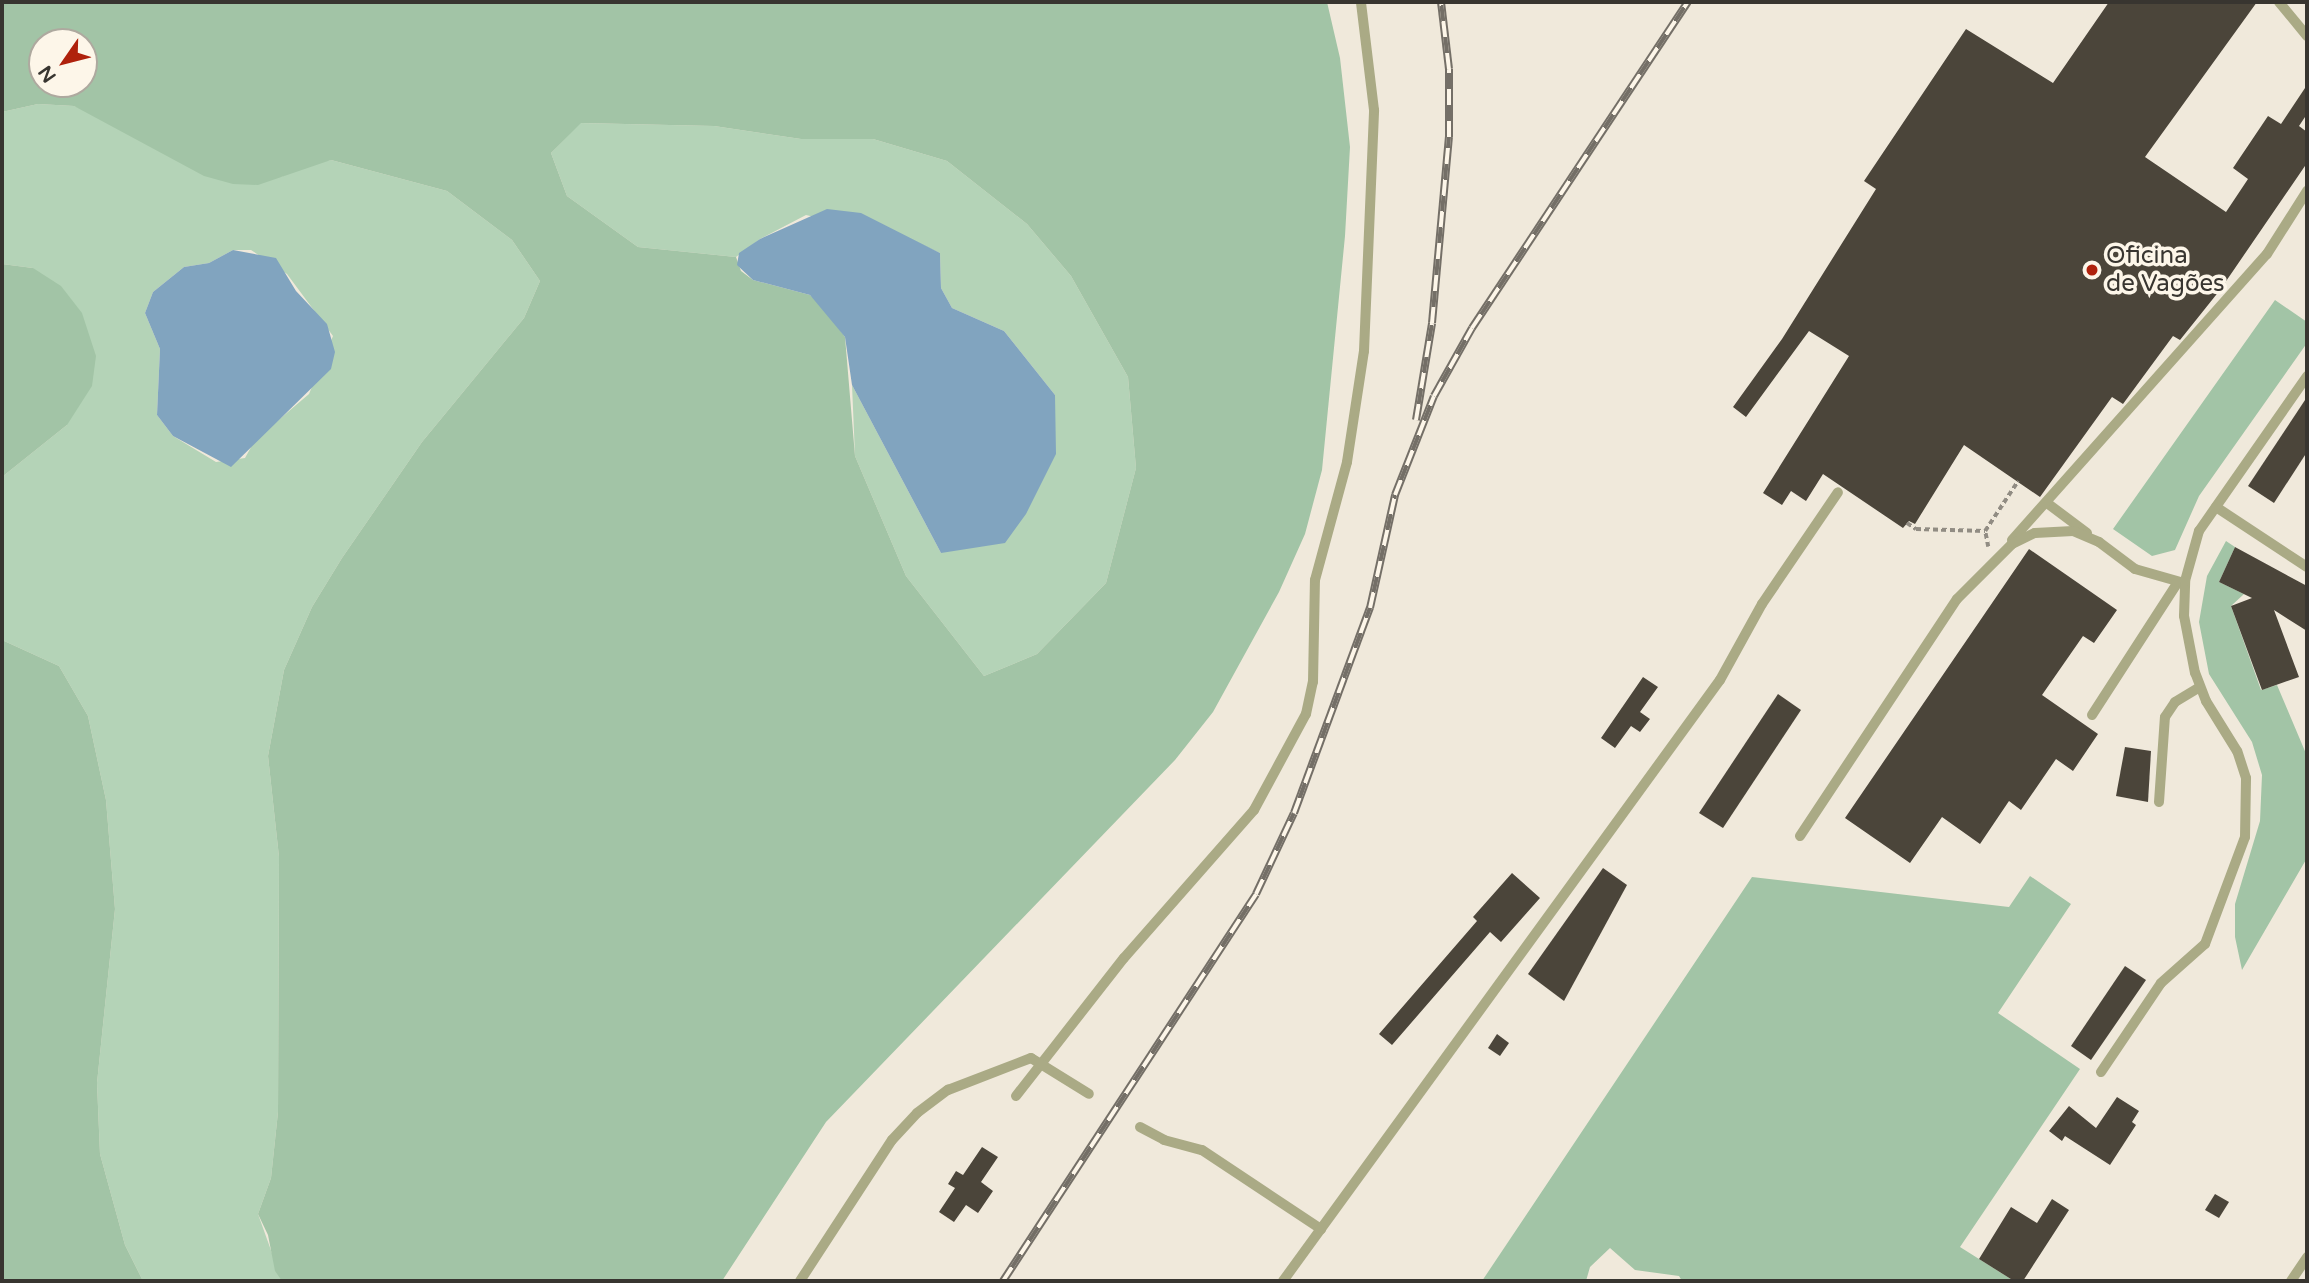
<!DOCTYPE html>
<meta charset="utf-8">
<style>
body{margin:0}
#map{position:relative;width:2309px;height:1283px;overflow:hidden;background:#f0e9db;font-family:"Varela Round",sans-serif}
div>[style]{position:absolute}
.green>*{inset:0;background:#b4d3b7}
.forest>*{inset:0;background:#a2c4a6}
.water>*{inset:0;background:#81a4bf}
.building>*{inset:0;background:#4b453a}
.path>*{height:3.5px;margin-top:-1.75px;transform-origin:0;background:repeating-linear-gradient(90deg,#918c83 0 5px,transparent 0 8.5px)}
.lane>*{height:10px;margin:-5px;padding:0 5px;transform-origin:5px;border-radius:5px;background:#aaaa85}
.rail>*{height:8px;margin-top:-4px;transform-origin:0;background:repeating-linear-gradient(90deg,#fdf6e9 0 16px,#746f67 0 32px);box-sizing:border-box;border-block:2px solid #746f67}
.dots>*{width:19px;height:19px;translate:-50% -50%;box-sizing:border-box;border:4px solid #fdf6e9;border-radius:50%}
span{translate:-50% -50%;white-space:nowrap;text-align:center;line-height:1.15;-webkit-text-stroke:7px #fdf6e9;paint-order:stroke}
.poi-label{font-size:24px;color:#383530}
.left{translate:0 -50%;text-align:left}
.frame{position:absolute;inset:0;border:4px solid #383530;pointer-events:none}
.north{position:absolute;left:28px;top:28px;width:70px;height:70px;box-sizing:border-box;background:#fdf6e9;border:2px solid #aea99f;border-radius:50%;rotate:235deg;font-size:19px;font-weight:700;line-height:28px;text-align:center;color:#383530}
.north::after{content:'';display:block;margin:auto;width:24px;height:32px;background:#af210c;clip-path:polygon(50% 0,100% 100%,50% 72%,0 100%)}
</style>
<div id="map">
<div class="green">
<i style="clip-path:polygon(evenodd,38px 104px,74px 106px,281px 177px,304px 165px,331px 160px,447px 191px,512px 240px,540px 281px,524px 318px,422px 442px,342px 558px,312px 607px,284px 670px,268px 756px,279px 857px,278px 1112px,271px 1178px,258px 1214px,282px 1281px,143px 1281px,125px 1245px,100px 1154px,97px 1083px,115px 909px,106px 800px,88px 716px,59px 666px,2px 640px,2px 477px,67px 425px,33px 268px,2px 264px,2px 112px,38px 104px,233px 250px,251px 250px,287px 274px,333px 336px,309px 394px,255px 440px,245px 458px,216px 462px,173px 436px,157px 415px,160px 349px,145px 313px,153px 292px,184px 267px,209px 263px,233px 250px)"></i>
<i style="clip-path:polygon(580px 123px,714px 126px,801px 139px,873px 139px,947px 161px,1027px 224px,1071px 276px,1128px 377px,1136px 468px,1106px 583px,1037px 654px,984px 676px,906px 576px,855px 456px,852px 385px,941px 553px,1055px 413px,1055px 395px,1004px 331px,952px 308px,941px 288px,940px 253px,912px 240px,806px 215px,760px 239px,736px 257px,638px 247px,567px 196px,551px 153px)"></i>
</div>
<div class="forest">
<i style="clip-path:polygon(evenodd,2px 2px,1327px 2px,1340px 58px,1350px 147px,1345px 236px,1322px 470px,1305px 534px,1279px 592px,1213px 712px,1175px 760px,826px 1122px,722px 1281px,282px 1281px,275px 1271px,268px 1235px,258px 1214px,271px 1178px,278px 1112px,279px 857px,268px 756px,284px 670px,312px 607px,342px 558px,422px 442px,524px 318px,540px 281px,512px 240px,447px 191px,331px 160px,258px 185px,233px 184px,204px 176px,74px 106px,38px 104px,2px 112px,2px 2px,42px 42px,84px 42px,84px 84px,42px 84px,42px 42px,2px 2px,581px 123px,714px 126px,801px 139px,873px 139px,947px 161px,1027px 224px,1071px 276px,1128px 377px,1136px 468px,1106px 583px,1037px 654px,984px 676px,906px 576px,855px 456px,845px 337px,822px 305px,810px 295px,753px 280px,741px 271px,736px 257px,638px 247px,567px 196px,551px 153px,581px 123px)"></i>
<i style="clip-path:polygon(2px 264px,33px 268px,61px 286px,82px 313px,96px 356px,92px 386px,67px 425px,2px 477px)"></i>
<i style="clip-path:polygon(2275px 300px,2307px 322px,2307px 343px,2199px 496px,2175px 550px,2152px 556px,2113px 529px)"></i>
<i style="clip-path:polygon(2226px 541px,2235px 547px,2219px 582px,2244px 594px,2231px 606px,2261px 690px,2277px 685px,2307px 756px,2307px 858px,2242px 970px,2235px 937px,2235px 904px,2260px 821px,2262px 775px,2252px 742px,2209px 674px,2199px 622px,2207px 576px)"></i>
<i style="clip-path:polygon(2px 640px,59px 666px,88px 716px,106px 800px,115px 909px,97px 1083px,100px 1154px,125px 1245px,143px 1281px,2px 1281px)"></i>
<i style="clip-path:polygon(2030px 876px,2071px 904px,1998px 1013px,2080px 1069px,1960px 1247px,2014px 1281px,1682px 1281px,1679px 1276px,1635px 1270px,1610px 1248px,1590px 1267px,1586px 1281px,1482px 1281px,1752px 877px,2009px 907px)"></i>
</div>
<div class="water">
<i style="clip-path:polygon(827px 209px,861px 213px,940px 253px,941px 288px,952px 308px,1004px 331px,1055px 395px,1056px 454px,1026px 514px,1005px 543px,941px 553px,852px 385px,845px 337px,810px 295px,753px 280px,737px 265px,739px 253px,760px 239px)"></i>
<i style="clip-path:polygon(233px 250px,276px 258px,296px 291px,327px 324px,335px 352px,331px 369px,231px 467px,173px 436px,157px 415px,160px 349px,145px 313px,153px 292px,184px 267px,209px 263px)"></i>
</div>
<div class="building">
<i style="clip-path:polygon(2109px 2px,2257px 2px,2145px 157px,2226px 212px,2248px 179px,2233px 168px,2268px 116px,2281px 124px,2307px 85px,2307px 114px,2299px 126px,2307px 132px,2307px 163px,2220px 290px,2180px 340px,2173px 336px,2123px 404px,2112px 397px,2040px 497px,1964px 445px,1915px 524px,1909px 521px,1903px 528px,1823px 474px,1806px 501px,1791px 491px,1782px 505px,1763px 493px,1849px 356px,1809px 331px,1746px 417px,1733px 407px,1782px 339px,1876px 189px,1864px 181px,1966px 29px,2053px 83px)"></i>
<i style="clip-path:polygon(2307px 397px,2307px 452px,2274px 503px,2248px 486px)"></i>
<i style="clip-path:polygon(2235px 547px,2307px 586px,2307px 631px,2274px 610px,2299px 677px,2262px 690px,2231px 606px,2252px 598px,2219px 582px)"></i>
<i style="clip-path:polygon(2029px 549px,2117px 610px,2094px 643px,2083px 636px,2042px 695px,2098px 734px,2073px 771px,2056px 759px,2021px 810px,2009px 801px,1980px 844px,1942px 817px,1910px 863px,1845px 818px)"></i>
<i style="clip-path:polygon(1643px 677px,1658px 687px,1640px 712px,1650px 719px,1640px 732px,1631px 726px,1615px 748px,1601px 738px)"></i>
<i style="clip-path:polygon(1778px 694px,1801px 710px,1723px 828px,1699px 813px)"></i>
<i style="clip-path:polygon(2125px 747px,2151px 751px,2148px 802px,2116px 796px)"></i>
<i style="clip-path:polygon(1603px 868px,1627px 885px,1564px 1001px,1528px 974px)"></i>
<i style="clip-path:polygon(1512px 873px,1540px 898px,1501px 942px,1490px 932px,1392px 1045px,1379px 1034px,1477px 921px,1473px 917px)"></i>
<i style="clip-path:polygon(2125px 966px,2146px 980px,2091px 1060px,2071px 1046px)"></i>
<i style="clip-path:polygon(1497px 1034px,1509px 1043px,1500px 1056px,1488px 1048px)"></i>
<i style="clip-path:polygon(2117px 1097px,2139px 1111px,2132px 1122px,2136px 1125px,2110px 1165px,2065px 1136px,2062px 1141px,2049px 1131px,2069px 1106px,2096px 1128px)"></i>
<i style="clip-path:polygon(982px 1147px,998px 1157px,981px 1182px,993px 1191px,978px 1213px,966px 1205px,954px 1222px,939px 1212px,955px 1188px,948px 1184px,956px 1171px,963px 1175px)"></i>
<i style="clip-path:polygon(2215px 1194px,2229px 1202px,2219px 1218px,2205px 1210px)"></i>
<i style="clip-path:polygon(2052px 1199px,2069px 1210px,2023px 1281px,2014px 1281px,1979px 1259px,2011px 1207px,2037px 1223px)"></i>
</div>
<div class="path">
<i style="left:1907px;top:523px;width:11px;rotate:34deg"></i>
<i style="left:1916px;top:529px;width:69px;rotate:1.7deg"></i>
<i style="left:1988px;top:547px;width:16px;rotate:-101deg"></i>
<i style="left:1985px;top:531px;width:60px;rotate:-56.6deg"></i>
</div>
<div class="lane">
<i style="left:2279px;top:2px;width:44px;rotate:50.5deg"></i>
<i style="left:2047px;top:503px;width:50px;rotate:36.9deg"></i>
<i style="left:2216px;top:507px;width:109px;rotate:33.4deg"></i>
<i style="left:2012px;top:540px;width:383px;rotate:-48.3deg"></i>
<i style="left:2267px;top:254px;width:75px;rotate:-57.6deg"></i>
<i style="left:2092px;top:715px;width:158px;rotate:-57.1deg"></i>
<i style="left:2159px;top:802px;width:85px;rotate:-86deg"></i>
<i style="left:2165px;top:717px;width:18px;rotate:-56deg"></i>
<i style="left:2175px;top:702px;width:29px;rotate:-31deg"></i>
<i style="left:1800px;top:836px;width:284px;rotate:-56.5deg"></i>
<i style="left:1957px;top:599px;width:78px;rotate:-45deg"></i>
<i style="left:2012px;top:544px;width:25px;rotate:-26deg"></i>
<i style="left:2035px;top:533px;width:38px;rotate:-3deg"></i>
<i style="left:2073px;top:531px;width:28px;rotate:23deg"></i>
<i style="left:2099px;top:542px;width:45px;rotate:36.9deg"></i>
<i style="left:2135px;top:569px;width:51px;rotate:15.9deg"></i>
<i style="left:2101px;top:1072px;width:107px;rotate:-56deg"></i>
<i style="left:2161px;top:983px;width:59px;rotate:-41.6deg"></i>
<i style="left:2205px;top:944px;width:114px;rotate:-69.5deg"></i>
<i style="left:2245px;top:837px;width:59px;rotate:-89deg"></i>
<i style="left:2246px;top:778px;width:28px;rotate:-108deg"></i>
<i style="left:2237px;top:751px;width:59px;rotate:-121.8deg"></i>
<i style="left:2206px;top:701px;width:30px;rotate:-111deg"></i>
<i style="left:2195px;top:673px;width:58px;rotate:-100.9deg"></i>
<i style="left:2184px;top:616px;width:35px;rotate:-88deg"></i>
<i style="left:2185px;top:581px;width:52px;rotate:-74.4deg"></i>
<i style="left:2199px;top:531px;width:189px;rotate:-55.1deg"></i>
<i style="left:1016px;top:1096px;width:175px;rotate:-52deg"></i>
<i style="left:1124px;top:958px;width:197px;rotate:-48.7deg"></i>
<i style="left:1254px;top:810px;width:109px;rotate:-61.6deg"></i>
<i style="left:1306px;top:714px;width:33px;rotate:-78deg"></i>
<i style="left:1313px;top:682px;width:102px;rotate:-88.9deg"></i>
<i style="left:1315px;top:580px;width:122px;rotate:-74.8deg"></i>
<i style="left:1347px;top:462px;width:112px;rotate:-81.3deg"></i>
<i style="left:1364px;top:351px;width:241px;rotate:-87.6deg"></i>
<i style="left:1374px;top:110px;width:109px;rotate:-96.9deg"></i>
<i style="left:1140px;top:1127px;width:27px;rotate:28deg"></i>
<i style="left:1164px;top:1140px;width:39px;rotate:15deg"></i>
<i style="left:1202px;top:1150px;width:143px;rotate:33.6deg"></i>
<i style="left:800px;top:1281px;width:168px;rotate:-56.9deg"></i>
<i style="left:892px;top:1140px;width:37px;rotate:-47deg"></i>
<i style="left:917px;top:1113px;width:39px;rotate:-37deg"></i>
<i style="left:948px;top:1090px;width:89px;rotate:-21.1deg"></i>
<i style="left:1031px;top:1058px;width:68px;rotate:31.8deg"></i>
<i style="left:1283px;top:1281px;width:743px;rotate:-53.98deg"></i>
<i style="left:1720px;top:680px;width:87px;rotate:-61.1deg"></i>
<i style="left:1762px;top:604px;width:135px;rotate:-55.8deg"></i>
<i style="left:2291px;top:1281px;width:29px;rotate:-56deg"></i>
</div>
<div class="rail">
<i style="left:1416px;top:420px;width:98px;rotate:-80.6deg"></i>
<i style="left:1432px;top:323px;width:187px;rotate:-84.8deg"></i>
<i style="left:1449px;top:137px;width:68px;rotate:-90deg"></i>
<i style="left:1449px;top:69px;width:67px;rotate:-96.8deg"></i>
<i style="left:1003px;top:1281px;width:462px;rotate:-56.8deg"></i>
<i style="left:1256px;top:894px;width:89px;rotate:-64.9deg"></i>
<i style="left:1294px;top:813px;width:219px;rotate:-69.7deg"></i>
<i style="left:1370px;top:608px;width:116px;rotate:-77.5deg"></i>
<i style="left:1395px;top:495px;width:106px;rotate:-68.5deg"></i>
<i style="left:1434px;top:396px;width:78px;rotate:-60.8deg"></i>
<i style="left:1472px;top:328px;width:391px;rotate:-56.5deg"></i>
</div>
<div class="dots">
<i style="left:2092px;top:270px;background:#af210c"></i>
</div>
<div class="poi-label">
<span class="left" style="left:2106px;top:270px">Oficina<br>de Vagões</span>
</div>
<div class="frame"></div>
<div class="north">N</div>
</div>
